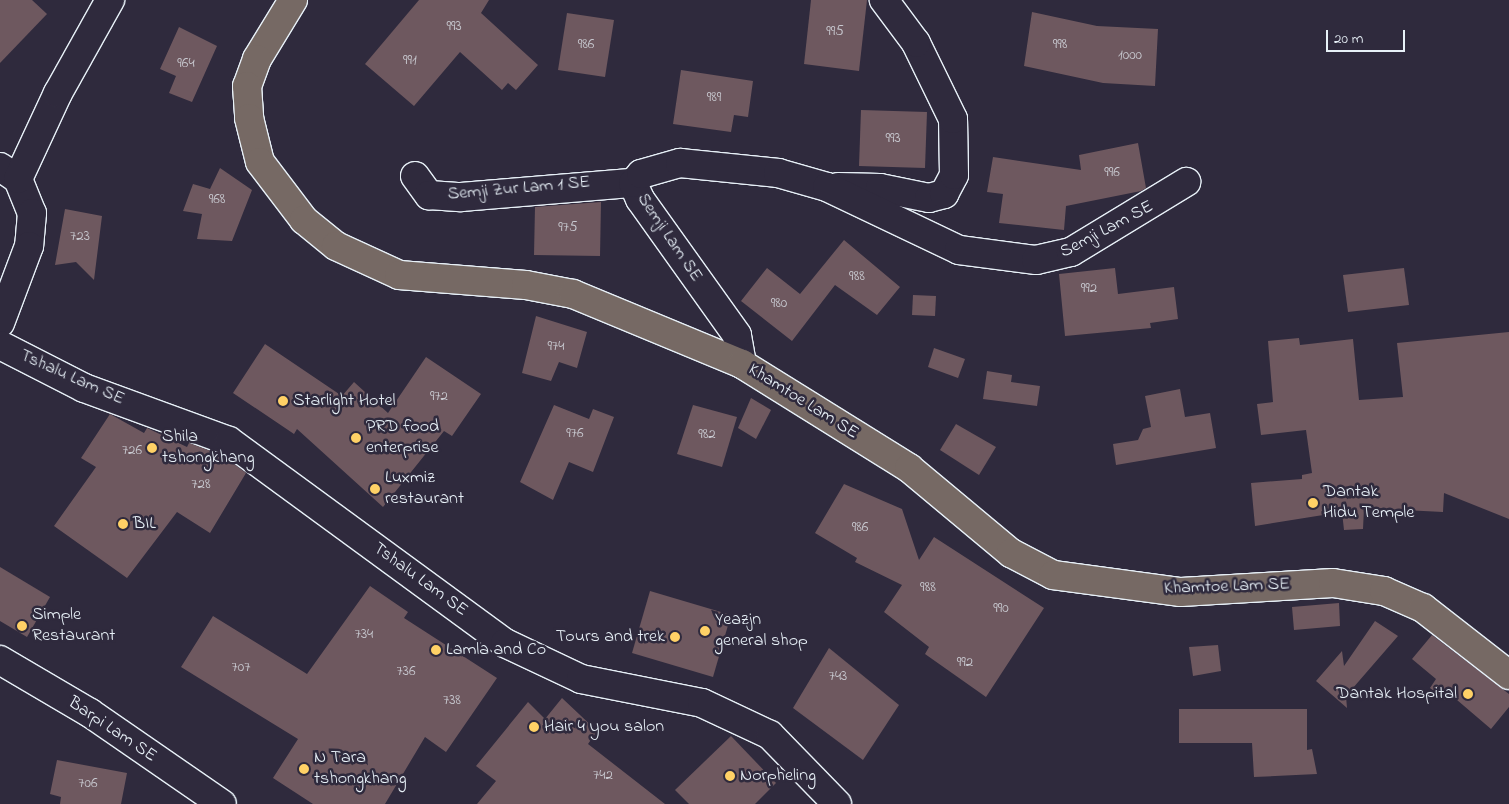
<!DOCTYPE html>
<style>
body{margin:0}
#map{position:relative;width:1509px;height:804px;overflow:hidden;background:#2f2a3d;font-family:"Indie Flower",sans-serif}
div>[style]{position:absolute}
.building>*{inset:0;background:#6e585f}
.roads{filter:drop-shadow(1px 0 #e8f1f8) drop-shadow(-1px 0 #e8f1f8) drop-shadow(0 1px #e8f1f8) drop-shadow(0 -1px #e8f1f8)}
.minor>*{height:28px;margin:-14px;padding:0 14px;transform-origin:14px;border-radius:14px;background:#2f2a3d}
.major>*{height:28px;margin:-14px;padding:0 14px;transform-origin:14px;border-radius:14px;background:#766964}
.dots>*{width:14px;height:14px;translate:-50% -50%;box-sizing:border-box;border:2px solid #2f2a3d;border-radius:50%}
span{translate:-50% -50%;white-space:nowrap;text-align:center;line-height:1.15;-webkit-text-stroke:5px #2f2a3d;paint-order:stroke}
.number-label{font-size:15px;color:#cacbd2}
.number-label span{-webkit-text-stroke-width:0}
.street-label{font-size:18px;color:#e8f1f8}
.poi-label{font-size:18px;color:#e8f1f8}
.left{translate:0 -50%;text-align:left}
.right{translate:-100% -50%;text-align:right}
.scale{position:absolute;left:1326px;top:30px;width:79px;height:22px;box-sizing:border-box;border:2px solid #e8f1f8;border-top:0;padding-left:6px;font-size:15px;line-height:18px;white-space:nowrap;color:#e8f1f8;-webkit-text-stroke:4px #2f2a3d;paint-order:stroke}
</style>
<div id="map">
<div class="building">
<i style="clip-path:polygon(0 0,32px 0,47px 14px,0 63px)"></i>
<i style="clip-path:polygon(419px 0,489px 0,481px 13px,538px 65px,516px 90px,508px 83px,502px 90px,460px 52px,414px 106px,365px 64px)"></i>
<i style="clip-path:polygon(811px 0,867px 0,859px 71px,804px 64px)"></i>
<i style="clip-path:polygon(1032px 12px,1097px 26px,1158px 29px,1155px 86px,1103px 83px,1024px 66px)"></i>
<i style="clip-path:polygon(567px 13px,614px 20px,605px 77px,558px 70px)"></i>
<i style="clip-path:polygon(179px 27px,217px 46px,192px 102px,169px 93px,176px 76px,160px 69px)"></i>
<i style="clip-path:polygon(681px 70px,753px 81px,748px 117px,734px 115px,731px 132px,673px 124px)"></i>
<i style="clip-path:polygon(861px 110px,927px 112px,925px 168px,859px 166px)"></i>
<i style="clip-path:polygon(1138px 143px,1146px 188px,1141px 191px,1066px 206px,1064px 230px,999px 223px,1003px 194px,987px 192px,993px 157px,1081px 170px,1079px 155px)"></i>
<i style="clip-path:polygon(220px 168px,252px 190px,232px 241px,197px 239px,202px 214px,183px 211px,193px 184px,210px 189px)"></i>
<i style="clip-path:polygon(601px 202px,600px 256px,534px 255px,535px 207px)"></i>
<i style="clip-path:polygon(65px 209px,102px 216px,94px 280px,76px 262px,55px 265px)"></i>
<i style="clip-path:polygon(844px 240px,900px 287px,877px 315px,835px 285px,792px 341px,741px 301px,767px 268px,800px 294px)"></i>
<i style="clip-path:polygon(1115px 268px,1118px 294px,1174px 287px,1178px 319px,1150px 323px,1151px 328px,1065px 336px,1059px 274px)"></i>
<i style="clip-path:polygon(1404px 268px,1409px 305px,1348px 312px,1343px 275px)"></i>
<i style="clip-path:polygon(913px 295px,936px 296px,935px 316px,912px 315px)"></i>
<i style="clip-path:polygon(536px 316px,587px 332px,577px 368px,559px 362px,551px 381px,522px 373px)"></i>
<i style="clip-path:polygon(1509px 332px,1509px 519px,1444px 493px,1443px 512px,1364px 508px,1363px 529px,1344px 530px,1342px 512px,1255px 526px,1251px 483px,1302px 479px,1302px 475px,1312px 473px,1306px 430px,1261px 435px,1257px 404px,1273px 402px,1268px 341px,1299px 338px,1300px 345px,1353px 339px,1359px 400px,1403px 397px,1397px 343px)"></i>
<i style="clip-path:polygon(265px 344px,342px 396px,354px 382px,388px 413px,426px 357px,481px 394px,452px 436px,444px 431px,383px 507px,297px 429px,294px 434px,233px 393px)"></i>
<i style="clip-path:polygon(934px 348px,965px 359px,958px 378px,928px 367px)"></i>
<i style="clip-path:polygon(987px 371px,1012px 375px,1011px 382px,1040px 386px,1037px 406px,983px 399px)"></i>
<i style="clip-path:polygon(1180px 389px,1185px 417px,1210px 413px,1216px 448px,1116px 465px,1113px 444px,1138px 440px,1143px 429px,1151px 427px,1145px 396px)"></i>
<i style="clip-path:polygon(751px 398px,771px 410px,756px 439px,738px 428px)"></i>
<i style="clip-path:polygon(554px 405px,589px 419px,593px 409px,614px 417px,593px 472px,569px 462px,553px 500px,520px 482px)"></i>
<i style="clip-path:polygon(693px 405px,737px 417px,722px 467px,677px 454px)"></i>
<i style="clip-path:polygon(110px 414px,144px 433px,147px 428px,187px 447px,189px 443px,222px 455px,246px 473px,210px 533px,177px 512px,127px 578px,54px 526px,96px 467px,81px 458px)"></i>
<i style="clip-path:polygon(956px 424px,996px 447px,979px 475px,940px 450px)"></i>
<i style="clip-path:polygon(844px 484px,902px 509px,919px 560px,934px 537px,1044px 608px,986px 697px,925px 654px,929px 647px,884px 612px,902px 585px,855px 562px,857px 558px,815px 533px)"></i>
<i style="clip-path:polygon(0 567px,50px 597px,27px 637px,0 621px)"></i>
<i style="clip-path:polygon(370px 586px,408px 612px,404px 618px,497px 678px,446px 752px,425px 737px,385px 804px,313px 804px,273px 778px,298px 739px,181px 667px,213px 616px,307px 674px)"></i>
<i style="clip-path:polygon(650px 591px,731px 615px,713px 677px,632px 653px)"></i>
<i style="clip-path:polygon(1339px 603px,1340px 626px,1294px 630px,1292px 607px)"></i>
<i style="clip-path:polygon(1375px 621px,1398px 636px,1346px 696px,1347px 708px,1316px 681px,1342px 651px,1344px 666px)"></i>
<i style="clip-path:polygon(1432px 635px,1509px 694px,1509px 707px,1491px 729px,1450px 694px,1445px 700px,1430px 688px,1436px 679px,1412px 659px)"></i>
<i style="clip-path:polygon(1218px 645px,1221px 671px,1193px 676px,1189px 647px)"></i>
<i style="clip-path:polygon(829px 648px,899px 705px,863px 760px,793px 708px)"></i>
<i style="clip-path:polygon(562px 698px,597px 731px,588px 744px,665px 804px,477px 804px,496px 781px,476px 766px,528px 702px,545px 719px)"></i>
<i style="clip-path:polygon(1179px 709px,1307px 709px,1307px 750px,1312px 749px,1317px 774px,1254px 777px,1252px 743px,1179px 743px)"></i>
<i style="clip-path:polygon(731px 736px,776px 783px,755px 804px,689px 804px,675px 790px)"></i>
<i style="clip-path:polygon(57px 760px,127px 773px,121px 804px,60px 804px,61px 797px,50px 794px)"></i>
</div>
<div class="roads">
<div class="minor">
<i style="left:0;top:167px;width:22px;rotate:34deg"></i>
<i style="left:18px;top:179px;width:37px;rotate:68deg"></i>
<i style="left:32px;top:213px;width:33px;rotate:95deg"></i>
<i style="left:29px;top:246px;width:82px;rotate:110.6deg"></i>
<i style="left:415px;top:176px;width:24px;rotate:54deg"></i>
<i style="left:429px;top:195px;width:32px;rotate:4deg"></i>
<i style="left:461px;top:197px;width:173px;rotate:-4.7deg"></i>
<i style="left:18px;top:179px;width:95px;rotate:-65.1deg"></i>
<i style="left:58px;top:93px;width:107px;rotate:-60.8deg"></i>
<i style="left:838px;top:187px;width:42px;rotate:1.4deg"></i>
<i style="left:880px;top:188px;width:50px;rotate:11.5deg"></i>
<i style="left:929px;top:198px;width:16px;rotate:-15deg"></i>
<i style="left:944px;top:194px;width:21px;rotate:-62deg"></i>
<i style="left:954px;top:175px;width:56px;rotate:-91deg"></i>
<i style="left:953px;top:119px;width:85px;rotate:-116deg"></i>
<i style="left:916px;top:43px;width:54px;rotate:-126.7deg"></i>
<i style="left:0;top:345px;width:94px;rotate:27.1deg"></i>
<i style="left:84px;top:388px;width:154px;rotate:20.1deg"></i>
<i style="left:229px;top:441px;width:342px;rotate:36.2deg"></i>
<i style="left:505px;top:643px;width:84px;rotate:25.3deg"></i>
<i style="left:581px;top:679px;width:123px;rotate:11.2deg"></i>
<i style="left:702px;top:703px;width:75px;rotate:25.2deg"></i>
<i style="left:770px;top:735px;width:96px;rotate:45.8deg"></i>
<i style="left:742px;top:364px;width:29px;rotate:-100deg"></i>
<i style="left:737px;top:335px;width:167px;rotate:-125.5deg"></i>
<i style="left:640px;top:199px;width:17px;rotate:-114deg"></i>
<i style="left:633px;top:183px;width:12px;rotate:-48deg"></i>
<i style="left:641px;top:174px;width:41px;rotate:-15.8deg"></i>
<i style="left:680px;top:163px;width:99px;rotate:5.8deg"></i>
<i style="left:778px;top:173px;width:51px;rotate:15.9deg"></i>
<i style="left:827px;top:187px;width:146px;rotate:25.5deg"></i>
<i style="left:959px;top:250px;width:78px;rotate:7.4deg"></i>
<i style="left:1036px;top:260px;width:36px;rotate:-13deg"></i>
<i style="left:1071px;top:252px;width:135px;rotate:-31.3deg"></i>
<i style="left:0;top:660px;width:104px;rotate:30.5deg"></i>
<i style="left:90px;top:713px;width:160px;rotate:34.6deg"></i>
</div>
<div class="major">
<i style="left:293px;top:0;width:69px;rotate:121.4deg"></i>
<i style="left:257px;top:59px;width:29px;rotate:110deg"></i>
<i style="left:247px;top:86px;width:32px;rotate:86deg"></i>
<i style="left:249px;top:118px;width:45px;rotate:76deg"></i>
<i style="left:260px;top:162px;width:73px;rotate:52.8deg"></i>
<i style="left:304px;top:220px;width:41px;rotate:39.1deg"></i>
<i style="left:336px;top:246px;width:69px;rotate:24.7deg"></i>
<i style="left:399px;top:275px;width:127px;rotate:4.5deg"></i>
<i style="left:526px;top:285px;width:48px;rotate:10.8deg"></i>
<i style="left:573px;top:294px;width:183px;rotate:22.5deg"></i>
<i style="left:742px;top:364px;width:197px;rotate:31.9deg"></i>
<i style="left:909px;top:468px;width:133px;rotate:39.8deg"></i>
<i style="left:1011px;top:553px;width:47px;rotate:27.6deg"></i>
<i style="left:1053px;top:575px;width:129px;rotate:7.6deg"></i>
<i style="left:1181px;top:592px;width:152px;rotate:-3.4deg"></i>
<i style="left:1333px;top:583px;width:52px;rotate:8.9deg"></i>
<i style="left:1384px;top:591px;width:43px;rotate:23.6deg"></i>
<i style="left:1423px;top:608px;width:109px;rotate:37.9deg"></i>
</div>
</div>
<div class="dots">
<i style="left:283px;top:401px;background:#ffd166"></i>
<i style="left:356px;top:438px;background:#ffd166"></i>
<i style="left:152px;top:448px;background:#ffd166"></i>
<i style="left:375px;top:489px;background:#ffd166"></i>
<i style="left:1313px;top:503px;background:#ffd166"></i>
<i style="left:123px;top:524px;background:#ffd166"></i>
<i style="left:22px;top:626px;background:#ffd166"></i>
<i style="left:705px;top:631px;background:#ffd166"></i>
<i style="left:675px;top:637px;background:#ffd166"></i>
<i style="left:436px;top:650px;background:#ffd166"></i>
<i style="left:1468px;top:694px;background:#ffd166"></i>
<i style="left:534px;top:727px;background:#ffd166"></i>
<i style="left:304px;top:769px;background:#ffd166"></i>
<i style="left:730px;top:776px;background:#ffd166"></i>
</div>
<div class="number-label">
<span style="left:454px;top:27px">993</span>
<span style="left:835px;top:32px">995</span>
<span style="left:586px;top:45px">986</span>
<span style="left:1060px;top:45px">998</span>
<span style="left:1130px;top:56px">1000</span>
<span style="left:410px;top:61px">991</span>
<span style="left:186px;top:64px">964</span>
<span style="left:714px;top:98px">989</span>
<span style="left:893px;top:139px">993</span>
<span style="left:1112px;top:173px">996</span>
<span style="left:217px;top:200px">968</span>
<span style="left:568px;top:228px">975</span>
<span style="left:80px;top:237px">723</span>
<span style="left:857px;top:277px">988</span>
<span style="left:1089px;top:289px">992</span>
<span style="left:779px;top:304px">980</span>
<span style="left:556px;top:347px">974</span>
<span style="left:439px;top:397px">972</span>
<span style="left:575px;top:434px">976</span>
<span style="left:707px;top:435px">982</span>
<span style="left:132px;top:451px">726</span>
<span style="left:201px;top:485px">728</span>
<span style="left:860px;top:528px">986</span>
<span style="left:928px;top:588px">988</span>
<span style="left:1001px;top:609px">990</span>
<span style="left:364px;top:635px">734</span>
<span style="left:965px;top:663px">992</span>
<span style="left:241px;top:668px">707</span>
<span style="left:406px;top:672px">736</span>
<span style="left:838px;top:677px">743</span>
<span style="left:452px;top:701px">738</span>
<span style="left:603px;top:776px">742</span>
<span style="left:88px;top:784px">706</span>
</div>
<div class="street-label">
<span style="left:519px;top:189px;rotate:-5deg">Semji Zur Lam 1 SE</span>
<span style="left:1107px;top:230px;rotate:-28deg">Semji Lam SE</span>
<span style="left:669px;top:238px;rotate:56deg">Semji Lam SE</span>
<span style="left:72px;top:378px;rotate:24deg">Tshalu Lam SE</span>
<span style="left:803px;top:402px;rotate:32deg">Khamtoe Lam SE</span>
<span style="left:420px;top:580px;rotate:36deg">Tshalu Lam SE</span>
<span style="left:1227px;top:587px;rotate:-2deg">Khamtoe Lam SE</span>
<span style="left:112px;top:730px;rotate:34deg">Barpi Lam SE</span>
</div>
<div class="poi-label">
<span class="left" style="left:293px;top:401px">Starlight Hotel</span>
<span class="left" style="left:366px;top:438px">PRD food<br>enterprise</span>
<span class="left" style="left:162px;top:448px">Shila<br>tshongkhang</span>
<span class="left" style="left:385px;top:489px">Luxmiz<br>restaurant</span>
<span class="left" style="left:1323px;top:503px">Dantak<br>Hidu Temple</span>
<span class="left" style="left:133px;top:524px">BIL</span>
<span class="left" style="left:32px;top:626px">Simple<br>Restaurant</span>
<span class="left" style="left:715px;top:631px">Yeazjn<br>general shop</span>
<span class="right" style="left:665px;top:637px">Tours and trek</span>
<span class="left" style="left:446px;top:650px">Lamla and Co</span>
<span class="right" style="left:1457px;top:694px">Dantak Hospital</span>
<span class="left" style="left:544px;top:727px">Hair 4 you salon</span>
<span class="left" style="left:314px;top:769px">N Tara<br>tshongkhang</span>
<span class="left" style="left:740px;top:776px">Norpheling</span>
</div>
<div class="scale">20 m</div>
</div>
